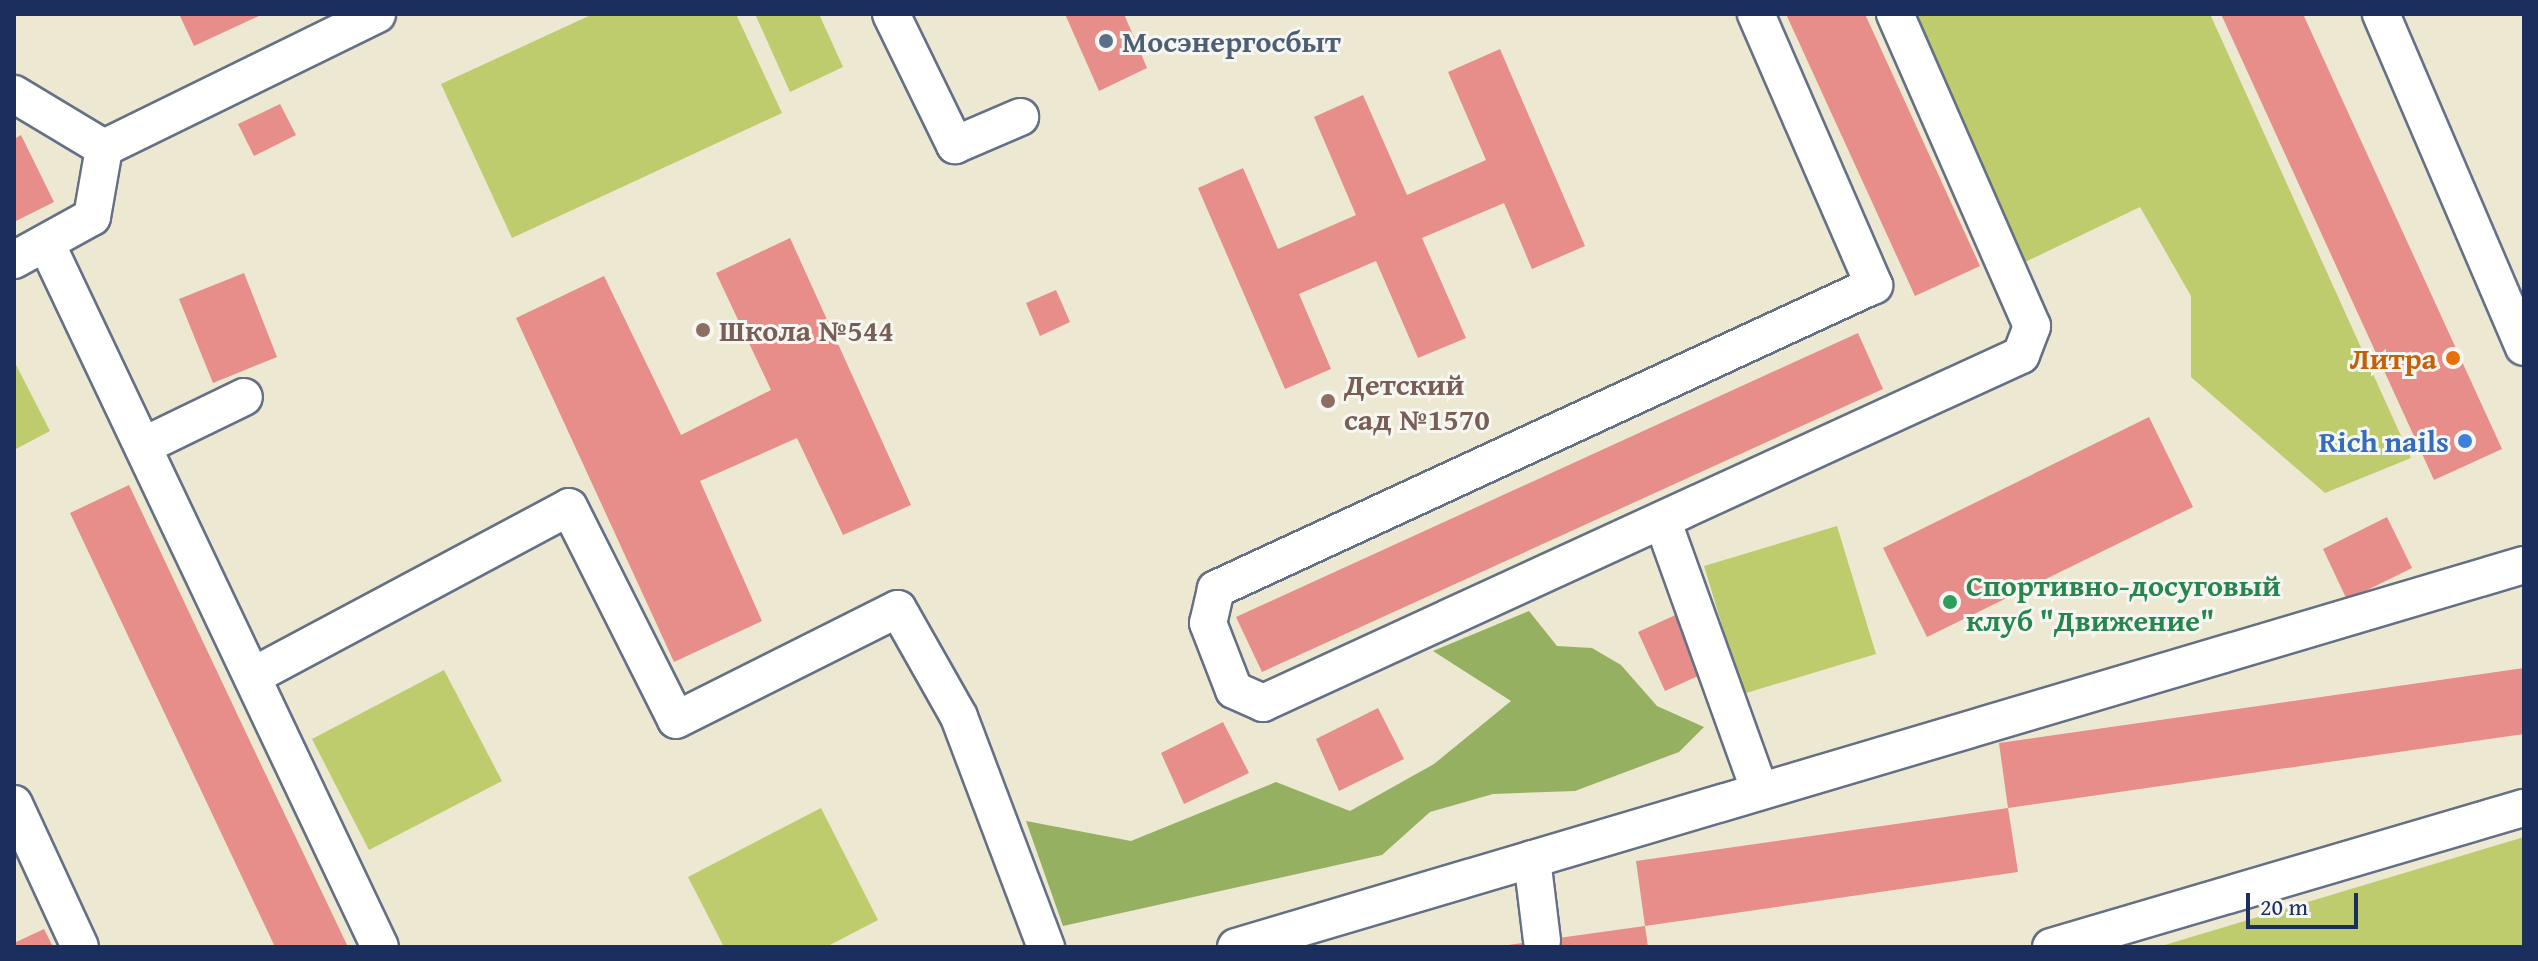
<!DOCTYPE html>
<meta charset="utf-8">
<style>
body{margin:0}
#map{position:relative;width:2538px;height:961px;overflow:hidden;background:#ede8d1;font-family:"Gentium Book Plus",serif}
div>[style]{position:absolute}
.green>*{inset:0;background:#becc6e}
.forest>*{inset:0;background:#96b061}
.building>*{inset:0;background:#e78e8a}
.roads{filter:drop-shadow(2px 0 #647086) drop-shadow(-2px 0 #647086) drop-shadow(0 2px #647086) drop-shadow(0 -2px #647086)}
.minor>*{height:36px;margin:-18px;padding:0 18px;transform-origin:18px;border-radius:18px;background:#fff}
.dots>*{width:22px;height:22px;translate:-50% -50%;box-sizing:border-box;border:4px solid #f6f6f2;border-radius:50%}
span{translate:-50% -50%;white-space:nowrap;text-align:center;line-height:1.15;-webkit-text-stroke:6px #f6f6f2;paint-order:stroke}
.service-label{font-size:30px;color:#4e5e75;font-weight:700}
.left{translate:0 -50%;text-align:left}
.education-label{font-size:30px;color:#785e54;font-weight:700}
.food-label{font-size:30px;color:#c56008;font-weight:700}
.right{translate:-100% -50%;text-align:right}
.shop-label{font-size:30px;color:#366cbe;font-weight:700}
.leisure-label{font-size:30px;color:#27864d;font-weight:700}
.frame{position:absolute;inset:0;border:16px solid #1b2f5e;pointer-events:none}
.scale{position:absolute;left:2246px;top:893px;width:112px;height:36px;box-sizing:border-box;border:4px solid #1b2f5e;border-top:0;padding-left:10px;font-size:24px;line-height:28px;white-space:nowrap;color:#1b2f5e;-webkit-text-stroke:6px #f6f6f2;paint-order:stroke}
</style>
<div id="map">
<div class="green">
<i style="clip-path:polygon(593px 14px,736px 14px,782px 113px,512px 238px,441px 84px)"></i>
<i style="clip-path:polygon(755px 14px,819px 14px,843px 67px,790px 92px)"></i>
<i style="clip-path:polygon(1911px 14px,2210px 14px,2411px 458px,2325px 493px,2191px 377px,2191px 296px,2140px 207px,2021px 264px)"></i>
<i style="clip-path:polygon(14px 361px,50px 431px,14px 450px)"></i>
<i style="clip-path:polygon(1837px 526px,1876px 654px,1743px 694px,1704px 566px)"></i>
<i style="clip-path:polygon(444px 670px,502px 781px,369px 850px,312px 739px)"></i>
<i style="clip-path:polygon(821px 808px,878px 920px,826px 947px,724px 947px,688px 877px)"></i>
<i style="clip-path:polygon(2524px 837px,2524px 947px,2158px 947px)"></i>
</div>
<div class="forest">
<i style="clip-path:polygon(1529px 611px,1557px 646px,1592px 648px,1621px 665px,1657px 706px,1704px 727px,1679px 752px,1575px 791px,1493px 794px,1430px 812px,1382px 855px,1063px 926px,1026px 821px,1131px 841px,1276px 782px,1350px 811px,1434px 764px,1511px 701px,1433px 651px)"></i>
</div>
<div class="building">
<i style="clip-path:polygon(179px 14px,263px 14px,194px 46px)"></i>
<i style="clip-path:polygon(1065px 14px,1124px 14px,1147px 68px,1099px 91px)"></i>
<i style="clip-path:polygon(1786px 14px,1865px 14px,1980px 266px,1915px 296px)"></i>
<i style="clip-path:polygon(2221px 14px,2303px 14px,2502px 449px,2434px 480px)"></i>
<i style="clip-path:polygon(1500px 49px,1585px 246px,1532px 269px,1504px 203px,1422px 238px,1466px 338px,1418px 358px,1376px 261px,1299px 294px,1331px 369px,1285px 389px,1198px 188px,1243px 168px,1278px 249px,1356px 215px,1314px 117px,1363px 95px,1407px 195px,1486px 160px,1448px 72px)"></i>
<i style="clip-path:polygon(280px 104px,296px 135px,254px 156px,238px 124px)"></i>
<i style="clip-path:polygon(21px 135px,54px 202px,14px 222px,14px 139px)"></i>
<i style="clip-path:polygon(790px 238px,911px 505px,843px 535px,797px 438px,700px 481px,762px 621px,674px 662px,516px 318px,604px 276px,681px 435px,771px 390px,716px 273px)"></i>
<i style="clip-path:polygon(244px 273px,277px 357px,213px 383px,179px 299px)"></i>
<i style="clip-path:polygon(1056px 290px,1070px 322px,1040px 336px,1026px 303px)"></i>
<i style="clip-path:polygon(1858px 333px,1883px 389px,1262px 672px,1236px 617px)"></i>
<i style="clip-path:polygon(2149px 417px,2193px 507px,1927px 637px,1883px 548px)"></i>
<i style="clip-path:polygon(129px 485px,256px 754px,348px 947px,275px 947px,70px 513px)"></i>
<i style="clip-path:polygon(2387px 517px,2412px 568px,2347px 600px,2323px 549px)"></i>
<i style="clip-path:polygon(1682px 612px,1709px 671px,1665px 691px,1638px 632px)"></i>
<i style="clip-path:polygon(2524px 668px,2524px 734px,2008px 808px,1999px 743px)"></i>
<i style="clip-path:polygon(1378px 708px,1404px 759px,1339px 791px,1316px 739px)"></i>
<i style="clip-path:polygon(1223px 722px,1249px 773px,1184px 804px,1161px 753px)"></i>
<i style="clip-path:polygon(2008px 808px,2018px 872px,1645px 926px,1636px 861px)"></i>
<i style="clip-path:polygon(1645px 926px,1648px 947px,1509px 947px,1508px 945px)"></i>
<i style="clip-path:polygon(44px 929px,53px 947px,14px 947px,14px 943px)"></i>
</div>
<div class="roads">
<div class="minor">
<i style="left:891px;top:14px;width:146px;rotate:64deg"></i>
<i style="left:955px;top:145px;width:71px;rotate:-23.3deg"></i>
<i style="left:1756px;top:14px;width:296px;rotate:66.5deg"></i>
<i style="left:1874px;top:285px;width:725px;rotate:155.2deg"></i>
<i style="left:1216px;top:589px;width:35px;rotate:103deg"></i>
<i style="left:1208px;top:623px;width:72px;rotate:68.8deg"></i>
<i style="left:1234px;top:690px;width:32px;rotate:24deg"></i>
<i style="left:1263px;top:703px;width:834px;rotate:-24.66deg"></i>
<i style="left:2021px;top:355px;width:31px;rotate:-69deg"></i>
<i style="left:2032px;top:326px;width:341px;rotate:-113.7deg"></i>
<i style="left:2381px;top:14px;width:362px;rotate:66.8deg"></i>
<i style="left:14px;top:94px;width:105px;rotate:31deg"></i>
<i style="left:46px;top:243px;width:779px;rotate:64.62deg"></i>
<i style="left:14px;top:260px;width:89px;rotate:-28.9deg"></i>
<i style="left:92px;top:217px;width:70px;rotate:-80.1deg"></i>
<i style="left:104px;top:148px;width:304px;rotate:-26.1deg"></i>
<i style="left:143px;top:446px;width:112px;rotate:-25.9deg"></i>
<i style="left:1663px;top:522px;width:286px;rotate:70.2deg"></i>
<i style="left:253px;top:676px;width:358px;rotate:-28.1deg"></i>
<i style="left:569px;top:507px;width:238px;rotate:63.3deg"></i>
<i style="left:676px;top:720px;width:248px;rotate:-26.6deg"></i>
<i style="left:898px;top:609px;width:124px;rotate:60.5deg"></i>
<i style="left:959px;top:717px;width:246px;rotate:69.3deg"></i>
<i style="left:14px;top:804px;width:157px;rotate:65.2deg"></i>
<i style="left:1532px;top:859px;width:82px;rotate:83deg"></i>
<i style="left:1236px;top:947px;width:1343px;rotate:-16.52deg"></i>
<i style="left:2051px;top:947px;width:493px;rotate:-16.4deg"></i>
</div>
</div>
<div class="dots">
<i style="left:1106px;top:41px;background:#5c6f8a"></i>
<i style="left:703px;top:330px;background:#8d6e63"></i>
<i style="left:2453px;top:358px;background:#e8710a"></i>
<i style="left:1328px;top:401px;background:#8d6e63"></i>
<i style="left:2465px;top:441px;background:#3f7fe0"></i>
<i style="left:1950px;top:602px;background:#2e9e5b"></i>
</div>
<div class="service-label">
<span class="left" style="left:1122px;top:41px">Мосэнергосбыт</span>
</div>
<div class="education-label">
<span class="left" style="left:719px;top:330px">Школа №544</span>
<span class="left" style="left:1344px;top:401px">Детский<br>сад №1570</span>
</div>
<div class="food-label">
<span class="right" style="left:2437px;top:358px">Литра</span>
</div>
<div class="shop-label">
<span class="right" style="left:2449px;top:441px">Rich nails</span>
</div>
<div class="leisure-label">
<span class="left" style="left:1966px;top:602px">Спортивно-досуговый<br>клуб "Движение"</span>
</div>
<div class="frame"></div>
<div class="scale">20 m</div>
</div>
